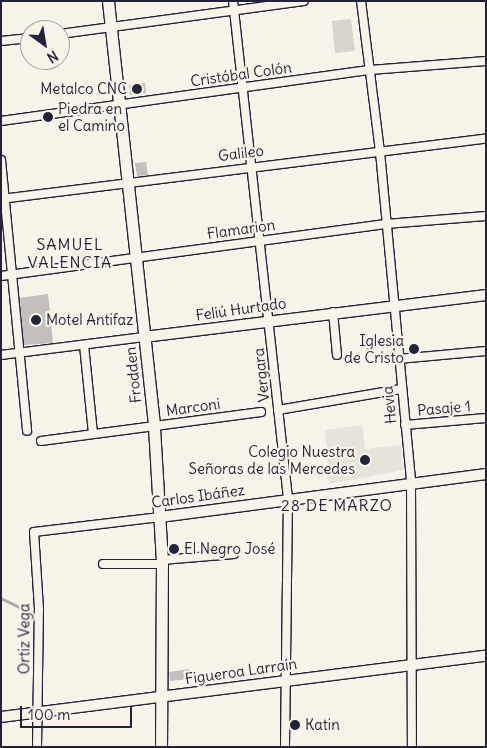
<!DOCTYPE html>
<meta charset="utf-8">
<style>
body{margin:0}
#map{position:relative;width:487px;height:748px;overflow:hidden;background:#f7f3e8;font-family:Delius,sans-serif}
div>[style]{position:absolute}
.built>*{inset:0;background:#e7e3db}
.green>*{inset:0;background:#d8d5cf}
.stream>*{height:2.5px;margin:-1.25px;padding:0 1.25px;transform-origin:1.25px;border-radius:1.25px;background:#aeabad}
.building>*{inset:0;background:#c2bfbd}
.roads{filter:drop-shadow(1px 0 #22223b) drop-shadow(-1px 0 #22223b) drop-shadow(0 1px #22223b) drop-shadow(0 -1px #22223b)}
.minor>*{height:8px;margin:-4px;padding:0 4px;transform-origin:4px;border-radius:4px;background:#f7f3e8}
.tertiary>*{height:10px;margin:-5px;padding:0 5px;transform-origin:5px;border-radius:5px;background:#f7f3e8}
.secondary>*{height:11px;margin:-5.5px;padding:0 5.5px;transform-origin:5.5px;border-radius:5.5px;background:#f7f3e8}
.dots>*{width:14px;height:14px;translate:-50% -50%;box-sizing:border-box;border:2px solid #f7f3e8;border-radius:50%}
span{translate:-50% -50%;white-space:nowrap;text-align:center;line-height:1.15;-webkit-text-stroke:4.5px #f7f3e8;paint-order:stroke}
.street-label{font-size:15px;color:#22223b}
.poi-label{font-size:15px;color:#22223b}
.right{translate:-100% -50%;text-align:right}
.left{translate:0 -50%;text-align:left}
.neighbourhood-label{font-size:16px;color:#22223b;letter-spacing:1px}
.frame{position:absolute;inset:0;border:2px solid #22223b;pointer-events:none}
.north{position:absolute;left:20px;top:20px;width:50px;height:50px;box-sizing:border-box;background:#f7f3e8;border:1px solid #a29fa3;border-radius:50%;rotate:148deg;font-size:14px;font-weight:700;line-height:20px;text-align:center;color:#22223b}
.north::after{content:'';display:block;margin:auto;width:18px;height:22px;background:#22223b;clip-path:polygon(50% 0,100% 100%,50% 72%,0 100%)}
.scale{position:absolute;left:20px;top:706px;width:112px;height:22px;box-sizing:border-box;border:2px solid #22223b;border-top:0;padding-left:6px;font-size:15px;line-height:18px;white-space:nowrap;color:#22223b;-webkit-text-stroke:4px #f7f3e8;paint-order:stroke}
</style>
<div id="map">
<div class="built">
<i style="clip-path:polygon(362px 425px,365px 449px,401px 445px,403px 470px,329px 484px,325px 430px)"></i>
</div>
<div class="green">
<i style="clip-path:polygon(351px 19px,355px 51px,335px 53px,332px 21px)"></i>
</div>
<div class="stream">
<i style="left:1px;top:598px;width:34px;rotate:26deg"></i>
</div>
<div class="building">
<i style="clip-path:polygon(145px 83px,146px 93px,130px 95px,129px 85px)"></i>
<i style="clip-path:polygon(146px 162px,148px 175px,137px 176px,135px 163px)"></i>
<i style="clip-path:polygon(48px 294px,53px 343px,24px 345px,20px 298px)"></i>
<i style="clip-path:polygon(189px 669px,190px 679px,170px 681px,169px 672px)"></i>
</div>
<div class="roads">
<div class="minor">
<i style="left:233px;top:1px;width:500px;rotate:83.69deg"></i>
<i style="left:288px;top:498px;width:249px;rotate:90.7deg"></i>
<i style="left:361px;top:1px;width:152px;rotate:82.8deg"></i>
<i style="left:380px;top:152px;width:331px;rotate:84.6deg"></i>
<i style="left:411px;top:482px;width:265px;rotate:89.8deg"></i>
<i style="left:60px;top:34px;width:246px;rotate:-7.7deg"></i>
<i style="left:1px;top:41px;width:29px;rotate:-6deg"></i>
<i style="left:1px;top:121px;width:373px;rotate:-7.9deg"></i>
<i style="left:370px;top:70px;width:116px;rotate:-4.4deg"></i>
<i style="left:1px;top:160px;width:272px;rotate:84.5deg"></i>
<i style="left:1px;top:199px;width:489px;rotate:-7.1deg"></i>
<i style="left:1px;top:276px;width:388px;rotate:-7.7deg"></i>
<i style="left:386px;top:224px;width:100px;rotate:-4.6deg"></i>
<i style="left:333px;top:312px;width:43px;rotate:84.7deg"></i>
<i style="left:84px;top:345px;width:89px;rotate:84.2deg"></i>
<i style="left:1px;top:355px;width:144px;rotate:-7.2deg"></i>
<i style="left:398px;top:359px;width:88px;rotate:-5.2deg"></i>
<i style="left:278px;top:410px;width:125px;rotate:-9.7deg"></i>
<i style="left:405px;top:425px;width:81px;rotate:-4.9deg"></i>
<i style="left:41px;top:441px;width:222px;rotate:-7.5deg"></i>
<i style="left:162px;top:560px;width:72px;rotate:-4.8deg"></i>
<i style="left:103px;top:564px;width:59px"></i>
<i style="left:37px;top:747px;width:138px;rotate:-89.2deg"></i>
<i style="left:39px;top:609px;width:77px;rotate:-93.7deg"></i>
<i style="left:34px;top:532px;width:127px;rotate:-6.8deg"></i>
</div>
<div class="tertiary">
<i style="left:144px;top:337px;width:345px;rotate:-7deg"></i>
<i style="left:160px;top:517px;width:329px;rotate:-7.5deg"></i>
<i style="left:1px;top:717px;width:489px;rotate:-7.2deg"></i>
</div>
<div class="secondary">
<i style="left:108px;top:1px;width:428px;rotate:83.8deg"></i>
<i style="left:154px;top:427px;width:133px;rotate:86.6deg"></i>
<i style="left:162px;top:560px;width:187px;rotate:90.3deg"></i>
</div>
</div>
<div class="dots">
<i style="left:137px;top:89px;background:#22223b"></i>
<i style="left:48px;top:117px;background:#22223b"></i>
<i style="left:36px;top:320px;background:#22223b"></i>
<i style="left:414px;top:349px;background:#22223b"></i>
<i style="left:365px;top:460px;background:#22223b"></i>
<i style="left:174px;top:549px;background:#22223b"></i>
<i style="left:295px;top:725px;background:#22223b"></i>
</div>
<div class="street-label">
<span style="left:241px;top:74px;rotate:-8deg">Cristóbal Colón</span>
<span style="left:241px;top:153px;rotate:-7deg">Galileo</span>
<span style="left:241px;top:229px;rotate:-8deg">Flamarion</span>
<span style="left:241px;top:309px;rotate:-8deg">Feliú Hurtado</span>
<span style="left:133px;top:375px;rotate:-96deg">Frodden</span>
<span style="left:261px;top:375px;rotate:-96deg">Vergara</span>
<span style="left:389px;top:405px;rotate:-96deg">Hevia</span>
<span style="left:193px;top:407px;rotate:-8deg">Marconi</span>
<span style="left:444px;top:408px;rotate:-5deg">Pasaje 1</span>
<span style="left:198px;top:496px;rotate:-8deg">Carlos Ibáñez</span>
<span style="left:24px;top:639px;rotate:-90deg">Ortiz Vega</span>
<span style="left:241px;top:671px;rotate:-8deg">Figueroa Larraín</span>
</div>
<div class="poi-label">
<span class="right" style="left:127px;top:89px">Metalco CNC</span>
<span class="left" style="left:58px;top:117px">Piedra en<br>el Camino</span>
<span class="left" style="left:46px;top:320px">Motel Antifaz</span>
<span class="right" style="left:404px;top:349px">Iglesia<br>de Cristo</span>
<span class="right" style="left:355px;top:460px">Colegio Nuestra<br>Señoras de las Mercedes</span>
<span class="left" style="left:184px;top:549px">El Negro José</span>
<span class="left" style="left:305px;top:725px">Katin</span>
</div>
<div class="neighbourhood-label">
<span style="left:70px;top:253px">SAMUEL<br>VALENCIA</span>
<span style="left:337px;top:505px">28 DE MARZO</span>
</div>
<div class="frame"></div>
<div class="north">N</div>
<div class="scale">100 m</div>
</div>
